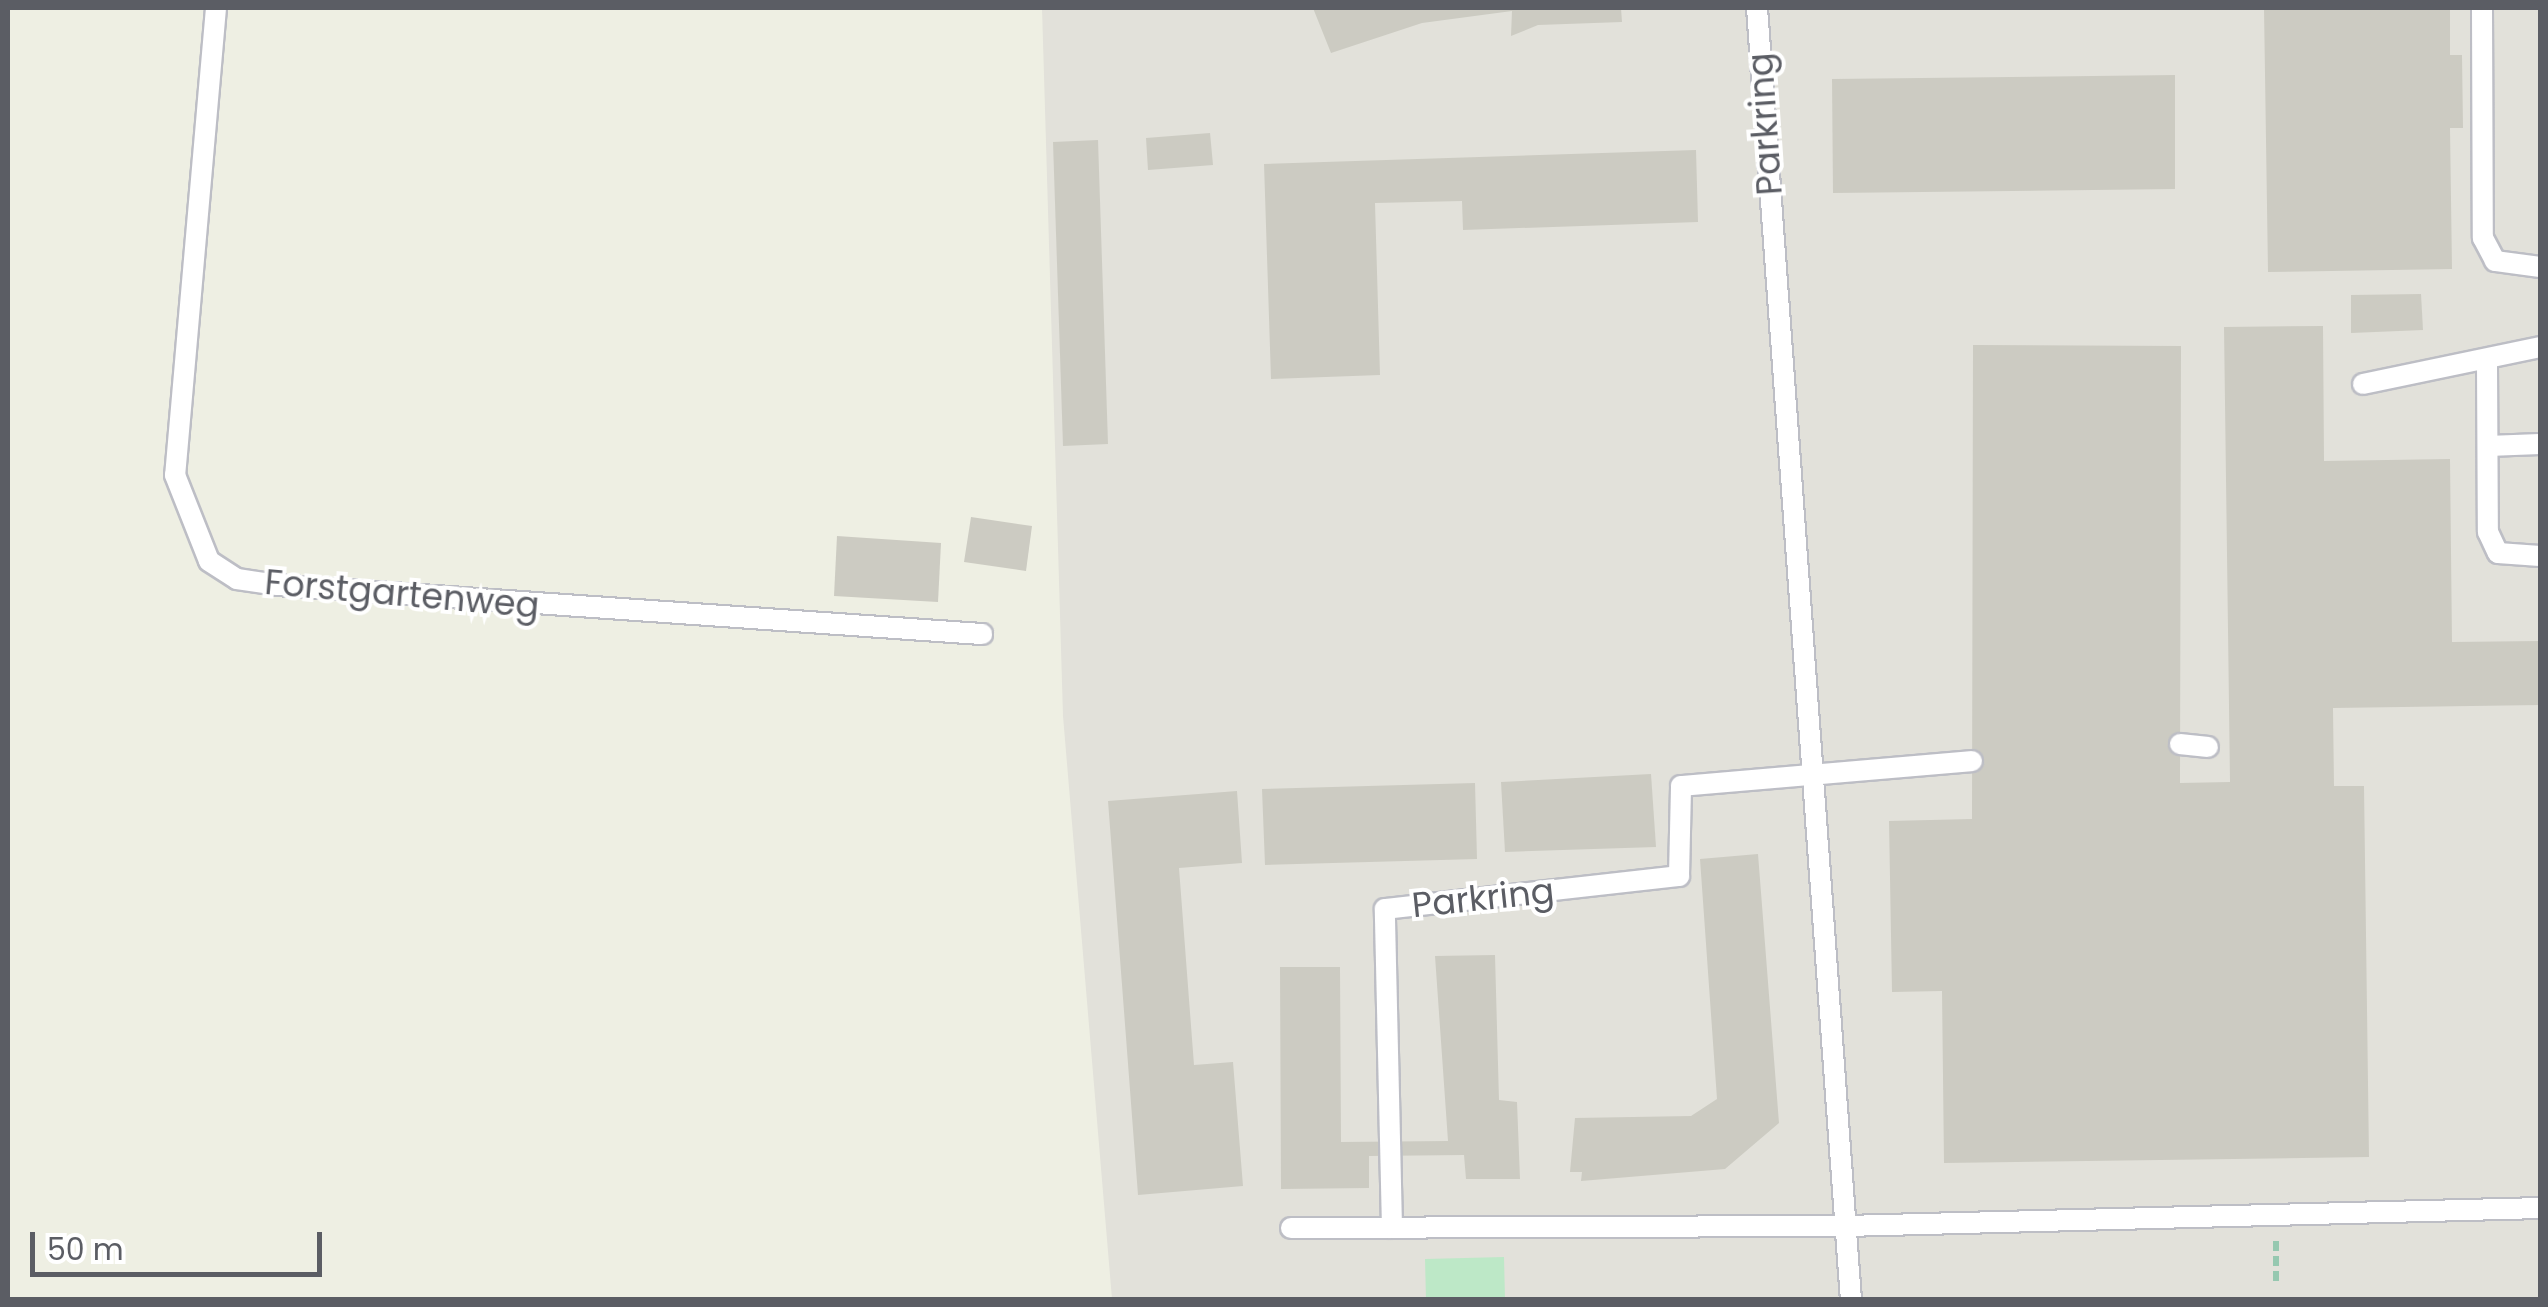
<!DOCTYPE html>
<style>
body{margin:0}
#map{position:relative;width:2548px;height:1307px;overflow:hidden;background:#eeefe3;font-family:Poppins,sans-serif}
div>[style]{position:absolute}
.industrial>*{inset:0;background:#e2e1da}
.green>*{inset:0;background:#bde8c7}
.building>*{inset:0;background:#cccbc2}
.path>*{height:6px;margin-top:-3px;transform-origin:0;background:repeating-linear-gradient(90deg,#96c8b0 0 10px,transparent 0 15px)}
.roads{filter:drop-shadow(2px 0 #bdbec5) drop-shadow(-2px 0 #bdbec5) drop-shadow(0 2px #bdbec5) drop-shadow(0 -2px #bdbec5)}
.service>*{height:20px;margin:-10px;padding:0 10px;transform-origin:10px;border-radius:10px;background:#fff}
span{translate:-50% -50%;white-space:nowrap;text-align:center;line-height:1.15;-webkit-text-stroke:8px #fff;paint-order:stroke}
.street-label{font-size:35px;color:#5b5d64}
.frame{position:absolute;inset:0;border:10px solid #5b5d64;pointer-events:none}
.scale{position:absolute;left:30px;top:1232px;width:292px;height:45px;box-sizing:border-box;border:5px solid #5b5d64;border-top:0;padding-left:12px;font-size:30px;line-height:35px;white-space:nowrap;color:#5b5d64;-webkit-text-stroke:8px #fff;paint-order:stroke}
</style>
<div id="map">
<div class="industrial">
<i style="clip-path:polygon(1042px 8px,2540px 8px,2540px 1299px,1112px 1299px,1063px 716px)"></i>
</div>
<div class="green">
<i style="clip-path:polygon(1504px 1257px,1505px 1299px,1426px 1299px,1425px 1259px)"></i>
</div>
<div class="building">
<i style="clip-path:polygon(1313px 8px,1621px 8px,1622px 22px,1538px 25px,1511px 36px,1512px 11px,1422px 23px,1331px 53px)"></i>
<i style="clip-path:polygon(2264px 8px,2450px 8px,2450px 55px,2462px 55px,2463px 128px,2450px 128px,2452px 269px,2268px 272px)"></i>
<i style="clip-path:polygon(2175px 75px,2175px 189px,1833px 193px,1832px 79px)"></i>
<i style="clip-path:polygon(1210px 133px,1213px 165px,1148px 170px,1146px 138px)"></i>
<i style="clip-path:polygon(1098px 140px,1108px 444px,1063px 446px,1053px 142px)"></i>
<i style="clip-path:polygon(1696px 150px,1698px 222px,1463px 230px,1462px 201px,1375px 203px,1380px 375px,1271px 379px,1264px 164px)"></i>
<i style="clip-path:polygon(2421px 294px,2423px 330px,2351px 333px,2351px 295px)"></i>
<i style="clip-path:polygon(2323px 326px,2324px 461px,2450px 459px,2452px 642px,2540px 641px,2540px 705px,2333px 708px,2334px 786px,2364px 786px,2369px 1157px,1944px 1163px,1942px 991px,1892px 992px,1889px 821px,1972px 819px,1973px 345px,2181px 346px,2180px 783px,2230px 782px,2224px 327px)"></i>
<i style="clip-path:polygon(971px 517px,1032px 526px,1026px 571px,964px 562px)"></i>
<i style="clip-path:polygon(837px 536px,941px 543px,938px 602px,834px 596px)"></i>
<i style="clip-path:polygon(1651px 774px,1656px 847px,1505px 852px,1501px 782px)"></i>
<i style="clip-path:polygon(1475px 783px,1477px 859px,1265px 865px,1262px 789px)"></i>
<i style="clip-path:polygon(1237px 791px,1242px 863px,1179px 868px,1194px 1065px,1233px 1062px,1243px 1186px,1138px 1195px,1108px 801px)"></i>
<i style="clip-path:polygon(1758px 854px,1779px 1123px,1725px 1169px,1581px 1181px,1582px 1172px,1570px 1172px,1575px 1118px,1691px 1116px,1717px 1099px,1700px 859px)"></i>
<i style="clip-path:polygon(1495px 955px,1499px 1100px,1517px 1102px,1520px 1179px,1466px 1179px,1464px 1155px,1369px 1156px,1369px 1188px,1281px 1189px,1280px 967px,1340px 967px,1341px 1142px,1448px 1141px,1435px 956px)"></i>
</div>
<div class="path">
<i style="left:2276px;top:1241px;width:44px;rotate:90deg"></i>
</div>
<div class="roads">
<div class="service">
<i style="left:216px;top:8px;width:469px;rotate:95deg"></i>
<i style="left:175px;top:475px;width:92px;rotate:68.4deg"></i>
<i style="left:209px;top:561px;width:33px;rotate:33deg"></i>
<i style="left:237px;top:579px;width:40px;rotate:8.5deg"></i>
<i style="left:277px;top:585px;width:707px;rotate:3.98deg"></i>
<i style="left:1757px;top:8px;width:1295px;rotate:85.84deg"></i>
<i style="left:2482px;top:8px;width:230px;rotate:89.8deg"></i>
<i style="left:2483px;top:238px;width:26px;rotate:62deg"></i>
<i style="left:2495px;top:261px;width:45px;rotate:7.6deg"></i>
<i style="left:2487px;top:364px;width:168px;rotate:89.7deg"></i>
<i style="left:2488px;top:532px;width:23px;rotate:65deg"></i>
<i style="left:2498px;top:553px;width:42px;rotate:4.1deg"></i>
<i style="left:2363px;top:384px;width:181px;rotate:-11.8deg"></i>
<i style="left:2488px;top:446px;width:52px;rotate:-2.2deg"></i>
<i style="left:2180px;top:744px;width:28px;rotate:6deg"></i>
<i style="left:1291px;top:1228px;width:554px;rotate:-0.21deg"></i>
<i style="left:1845px;top:1226px;width:695px;rotate:-1.48deg"></i>
<i style="left:1392px;top:1228px;width:319px;rotate:-91.3deg"></i>
<i style="left:1385px;top:909px;width:296px;rotate:-6.4deg"></i>
<i style="left:1679px;top:876px;width:90px;rotate:-88.7deg"></i>
<i style="left:1681px;top:786px;width:292px;rotate:-4.9deg"></i>
</div>
</div>
<div class="street-label">
<span style="left:1765px;top:124px;rotate:-94deg">Parkring</span>
<span style="left:402px;top:594px;rotate:5deg">Forstgartenweg</span>
<span style="left:1483px;top:898px;rotate:-6deg">Parkring</span>
</div>
<div class="frame"></div>
<div class="scale">50 m</div>
</div>
